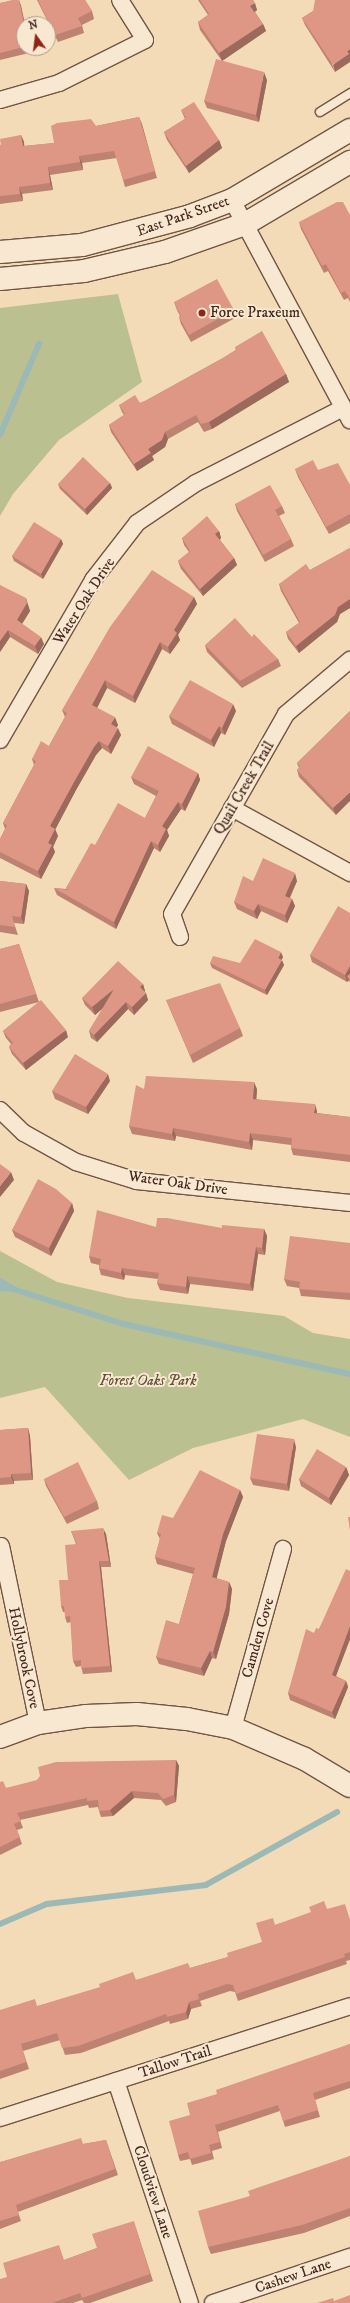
<!DOCTYPE html>
<style>
body{margin:0}
#map{position:relative;width:350px;height:2303px;overflow:hidden;background:#f4dbb8;font-family:"IM FELL DW Pica",serif}
div>[style]{position:absolute}
.green>*{inset:0;background:#bac090}
.stream>*{height:5.5px;margin:-2.75px;padding:0 2.75px;transform-origin:2.75px;border-radius:2.75px;background:#9db9b6}
.roads{filter:drop-shadow(1px 0 #715544) drop-shadow(-1px 0 #715544) drop-shadow(0 1px #715544) drop-shadow(0 -1px #715544)}
.lane>*{height:8px;margin:-4px;padding:0 4px;transform-origin:4px;border-radius:4px;background:#f8e8d1}
.street>*{height:16px;margin:-8px;padding:0 8px;transform-origin:8px;border-radius:8px;background:#f8e8d1}
.secondary>*{height:22px;margin:-11px;padding:0 11px;transform-origin:11px;border-radius:11px;background:#f8e8d1}
.wall>*{inset:0;background:#be8272}
.shaded-wall>*{inset:0;background:#9b6a5c}
.building>*{inset:0;background:#dd9784}
.dots>*{width:11px;height:11px;translate:-50% -50%;box-sizing:border-box;border:2px solid #f8e8d1;border-radius:50%}
span{translate:-50% -50%;white-space:nowrap;text-align:center;line-height:1.15;-webkit-text-stroke:4px #f8e8d1;paint-order:stroke}
.street-label{font-size:15px;color:#45281d}
.poi-label{font-size:15px;color:#45281d}
.left{translate:0 -50%;text-align:left}
.park-label{font-size:15px;color:#624e3a;font-style:italic}
.north{position:absolute;left:16px;top:16px;width:40px;height:40px;box-sizing:border-box;background:#f8e8d1;border:1px solid #b09b89;border-radius:50%;rotate:346deg;font-size:11px;font-weight:700;line-height:16px;text-align:center;color:#45281d}
.north::after{content:'';display:block;margin:auto;width:14px;height:18px;background:#8f2418;clip-path:polygon(50% 0,100% 100%,50% 72%,0 100%)}
</style>
<div id="map">
<div class="green">
<i style="clip-path:polygon(118px 294px,142px 382px,59px 440px,13px 494px,0 516px,0 308px)"></i>
<i style="clip-path:polygon(0 1251px,57px 1282px,128px 1298px,284px 1316px,313px 1333px,350px 1339px,350px 1437px,303px 1419px,193px 1448px,129px 1480px,45px 1387px,0 1398px)"></i>
</div>
<div class="stream">
<i style="left:0;top:435px;width:99px;rotate:-66.8deg"></i>
<i style="left:0;top:1281px;width:14px;rotate:30deg"></i>
<i style="left:0;top:1288px;width:13px;rotate:4deg"></i>
<i style="left:13px;top:1289px;width:116px;rotate:17.5deg"></i>
<i style="left:124px;top:1324px;width:231px;rotate:12.5deg"></i>
<i style="left:0;top:1924px;width:51px;rotate:-23.1deg"></i>
<i style="left:47px;top:1904px;width:160px;rotate:-6.8deg"></i>
<i style="left:206px;top:1885px;width:150px;rotate:-29.1deg"></i>
</div>
<div class="roads">
<div class="lane">
<i style="left:320px;top:112px;width:36px;rotate:-32deg"></i>
</div>
<div class="street">
<i style="left:0;top:100px;width:61px;rotate:-16.1deg"></i>
<i style="left:59px;top:83px;width:96px;rotate:-26.6deg"></i>
<i style="left:145px;top:40px;width:47px;rotate:-122deg"></i>
<i style="left:232px;top:200px;width:250px;rotate:61.8deg"></i>
<i style="left:0;top:740px;width:185px;rotate:-59.8deg"></i>
<i style="left:93px;top:580px;width:72px;rotate:-52.3deg"></i>
<i style="left:137px;top:523px;width:71px;rotate:-34.1deg"></i>
<i style="left:196px;top:483px;width:165px;rotate:-27deg"></i>
<i style="left:232px;top:808px;width:135px;rotate:28.8deg"></i>
<i style="left:180px;top:937px;width:24px;rotate:-109deg"></i>
<i style="left:172px;top:914px;width:230px;rotate:-60.3deg"></i>
<i style="left:286px;top:714px;width:84px;rotate:-40.2deg"></i>
<i style="left:0;top:1110px;width:33px;rotate:44deg"></i>
<i style="left:24px;top:1133px;width:60px;rotate:29.1deg"></i>
<i style="left:76px;top:1162px;width:64px;rotate:17.3deg"></i>
<i style="left:137px;top:1181px;width:214px;rotate:5.9deg"></i>
<i style="left:1px;top:1546px;width:181px;rotate:78.2deg"></i>
<i style="left:233px;top:1728px;width:186px;rotate:-74.4deg"></i>
<i style="left:116px;top:2081px;width:234px;rotate:71.6deg"></i>
<i style="left:0;top:2118px;width:367px;rotate:-17.7deg"></i>
<i style="left:213px;top:2303px;width:145px;rotate:-18.6deg"></i>
</div>
<div class="secondary">
<i style="left:0;top:252px;width:82px;rotate:-4.9deg"></i>
<i style="left:82px;top:245px;width:112px;rotate:-15deg"></i>
<i style="left:190px;top:216px;width:45px;rotate:-20.9deg"></i>
<i style="left:232px;top:200px;width:137px;rotate:-30.7deg"></i>
<i style="left:0;top:279px;width:84px;rotate:-5.4deg"></i>
<i style="left:84px;top:271px;width:83px;rotate:-13.2deg"></i>
<i style="left:165px;top:252px;width:85px;rotate:-19.3deg"></i>
<i style="left:245px;top:224px;width:122px;rotate:-30.6deg"></i>
<i style="left:0;top:1737px;width:40px;rotate:-20.2deg"></i>
<i style="left:38px;top:1723px;width:49px;rotate:-8.3deg"></i>
<i style="left:86px;top:1716px;width:51px;rotate:-2.2deg"></i>
<i style="left:137px;top:1714px;width:50px;rotate:5.7deg"></i>
<i style="left:187px;top:1719px;width:47px;rotate:11.1deg"></i>
<i style="left:233px;top:1728px;width:78px;rotate:23.3deg"></i>
<i style="left:305px;top:1759px;width:52px;rotate:31deg"></i>
</div>
</div>
<div class="wall">
<i style="clip-path:polygon(19px 0,21px 6px,24px 24px,24px 48px,31px 48px,28px 49px,29px 53px,0 60px,0 3px)"></i>
<i style="clip-path:polygon(37px 0,85px 0,92px 11px,94px 19px,82px 25px,84px 33px,58px 42px)"></i>
<i style="clip-path:polygon(198px 0,253px 0,257px 10px,255px 12px,263px 24px,266px 31px,222px 61px,200px 30px,198px 22px,208px 15px)"></i>
<i style="clip-path:polygon(313px 11px,335px 72px,305px 25px,302px 18px)"></i>
<i style="clip-path:polygon(267px 80px,259px 122px,207px 108px,204px 101px)"></i>
<i style="clip-path:polygon(181px 110px,219px 140px,222px 148px,189px 173px,167px 140px,164px 132px,185px 119px)"></i>
<i style="clip-path:polygon(139px 117px,157px 178px,125px 187px,117px 158px,82px 163px,83px 170px,50px 175px,53px 190px,22px 194px,23px 201px,0 204px,0 145px,21px 135px,24px 142px,24px 146px,54px 143px,96px 126px)"></i>
<i style="clip-path:polygon(350px 215px,350px 302px,348px 298px,344px 300px,328px 271px,324px 273px,301px 229px,299px 222px)"></i>
<i style="clip-path:polygon(174px 302px,234px 310px,237px 317px,191px 342px,181px 324px,179px 317px,180px 316px,177px 310px)"></i>
<i style="clip-path:polygon(235px 347px,286px 374px,289px 382px,212px 429px,204px 432px,198px 422px,168px 439px,165px 447px,152px 456px,154px 460px,137px 471px,111px 432px,109px 425px,124px 415px,122px 412px,119px 405px,140px 403px,145px 401px,223px 358px,236px 350px)"></i>
<i style="clip-path:polygon(295px 469px,318px 470px,350px 485px,350px 523px,329px 534px,298px 477px)"></i>
<i style="clip-path:polygon(110px 483px,112px 488px,87px 515px,60px 489px,58px 484px)"></i>
<i style="clip-path:polygon(235px 504px,282px 506px,285px 513px,279px 516px,291px 539px,294px 546px,265px 562px,237px 511px)"></i>
<i style="clip-path:polygon(219px 531px,221px 538px,220px 540px,234px 558px,237px 565px,203px 596px,181px 569px,178px 561px,189px 552px,184px 545px,182px 538px)"></i>
<i style="clip-path:polygon(61px 539px,63px 544px,43px 579px,14px 561px,12px 556px)"></i>
<i style="clip-path:polygon(350px 548px,350px 608px,340px 614px,337px 622px,299px 653px,288px 639px,286px 632px,299px 623px,281px 591px,279px 584px,310px 570px)"></i>
<i style="clip-path:polygon(0 585px,28px 605px,30px 611px,22px 624px,44px 644px,38px 654px,10px 637px,0 652px)"></i>
<i style="clip-path:polygon(194px 597px,197px 604px,178px 635px,180px 640px,170px 654px,162px 649px,135px 703px,107px 688px,97px 708px,118px 725px,116px 727px,121px 735px,111px 754px,102px 748px,96px 755px,76px 790px,55px 829px,58px 836px,53px 847px,55px 852px,41px 879px,0 858px,0 839px,5px 829px,3px 823px,34px 765px,32px 759px,49px 746px,65px 717px,62px 710px)"></i>
<i style="clip-path:polygon(205px 645px,278px 659px,281px 666px,242px 688px,207px 652px)"></i>
<i style="clip-path:polygon(236px 711px,225px 735px,221px 733px,214px 747px,172px 724px,169px 716px)"></i>
<i style="clip-path:polygon(350px 711px,336px 815px,299px 777px,297px 770px,299px 768px,297px 763px)"></i>
<i style="clip-path:polygon(198px 773px,200px 780px,185px 811px,181px 809px,167px 830px,169px 836px,160px 852px,154px 848px,116px 929px,57px 895px,54px 888px,67px 889px,66px 888px,95px 845px,145px 818px,156px 796px,134px 784px,131px 777px)"></i>
<i style="clip-path:polygon(0 881px,26px 884px,29px 891px,24px 924px,14px 923px,18px 935px,0 932px)"></i>
<i style="clip-path:polygon(253px 881px,297px 881px,290px 898px,292px 899px,295px 906px,287px 923px,261px 911px,257px 919px,237px 909px,234px 902px)"></i>
<i style="clip-path:polygon(350px 913px,350px 983px,349px 980px,347px 982px,312px 962px,310px 955px)"></i>
<i style="clip-path:polygon(19px 944px,39px 1002px,68px 1037px,26px 1070px,12px 1054px,9px 1047px,11px 1044px,6px 1038px,3px 1031px,39px 1002px,0 1012px,0 949px)"></i>
<i style="clip-path:polygon(283px 957px,281px 960px,284px 965px,267px 995px,212px 968px,210px 963px,240px 963px)"></i>
<i style="clip-path:polygon(143px 984px,145px 991px,145px 992px,148px 1000px,134px 1015px,128px 1009px,97px 1042px,91px 1038px,89px 1031px,103px 1008px,95px 1015px,85px 1005px,82px 998px)"></i>
<i style="clip-path:polygon(166px 1000px,240px 1028px,243px 1036px,193px 1063px)"></i>
<i style="clip-path:polygon(110px 1081px,88px 1114px,55px 1099px,52px 1091px)"></i>
<i style="clip-path:polygon(144px 1089px,257px 1089px,256px 1099px,317px 1111px,317px 1113px,350px 1117px,350px 1162px,293px 1155px,291px 1148px,291px 1145px,253px 1140px,252px 1150px,176px 1136px,175px 1141px,132px 1134px,129px 1126px)"></i>
<i style="clip-path:polygon(72px 1203px,74px 1211px,51px 1256px,15px 1237px,12px 1230px)"></i>
<i style="clip-path:polygon(156px 1227px,264px 1229px,267px 1236px,265px 1255px,258px 1254px,253px 1291px,190px 1284px,188px 1294px,160px 1290px,157px 1283px,158px 1279px,125px 1275px,124px 1280px,101px 1275px,99px 1268px,99px 1265px,91px 1263px,89px 1256px)"></i>
<i style="clip-path:polygon(350px 1243px,350px 1300px,301px 1296px,299px 1288px,287px 1286px,284px 1279px)"></i>
<i style="clip-path:polygon(28px 1428px,30px 1436px,33px 1480px,14px 1481px,14px 1484px,0 1485px,0 1430px)"></i>
<i style="clip-path:polygon(296px 1447px,289px 1491px,253px 1485px,250px 1478px)"></i>
<i style="clip-path:polygon(346px 1467px,349px 1475px,331px 1505px,301px 1486px,299px 1479px)"></i>
<i style="clip-path:polygon(44px 1479px,97px 1501px,99px 1509px,67px 1524px,46px 1486px)"></i>
<i style="clip-path:polygon(240px 1490px,243px 1497px,226px 1541px,216px 1578px,229px 1582px,232px 1589px,229px 1614px,216px 1659px,212px 1658px,204px 1676px,159px 1664px,156px 1657px,179px 1624px,193px 1574px,157px 1564px,155px 1557px,160px 1539px,157px 1533px,173px 1518px)"></i>
<i style="clip-path:polygon(71px 1531px,106px 1534px,111px 1567px,101px 1567px,112px 1672px,83px 1674px,81px 1666px,76px 1667px,73px 1661px,71px 1622px,67px 1623px,65px 1617px,65px 1612px,63px 1612px,61px 1606px,68px 1580px,76px 1544px)"></i>
<i style="clip-path:polygon(350px 1571px,350px 1639px,336px 1676px,346px 1681px,348px 1687px,335px 1719px,290px 1700px,288px 1693px,314px 1633px,319px 1629px)"></i>
<i style="clip-path:polygon(176px 1760px,179px 1766px,176px 1802px,166px 1806px,161px 1800px,134px 1798px,113px 1816px,101px 1817px,99px 1811px,98px 1807px,89px 1808px,88px 1805px,20px 1820px,23px 1828px,17px 1830px,22px 1844px,0 1855px,0 1782px,6px 1788px)"></i>
<i style="clip-path:polygon(327px 1909px,350px 1919px,350px 1960px,346px 1961px,347px 1964px,238px 2001px,235px 1992px,230px 1991px,200px 2001px,202px 2006px,191px 2009px,188px 2019px,170px 2024px,169px 2021px,81px 2053px,65px 2055px,60px 2040px,23px 2051px,29px 2069px,0 2079px,0 2010px,38px 2006px,136px 1980px,190px 1968px,228px 1957px,262px 1942px,275px 1925px)"></i>
<i style="clip-path:polygon(350px 2044px,350px 2088px,315px 2100px,320px 2117px,285px 2127px,280px 2111px,218px 2132px,222px 2148px,212px 2151px,214px 2159px,192px 2165px,190px 2159px,180px 2161px,178px 2155px,190px 2115px,217px 2094px)"></i>
<i style="clip-path:polygon(106px 2140px,118px 2175px,18px 2212px,21px 2221px,0 2229px,0 2162px,83px 2144px)"></i>
<i style="clip-path:polygon(350px 2156px,350px 2216px,304px 2233px,211px 2254px,208px 2247px,250px 2196px)"></i>
<i style="clip-path:polygon(136px 2228px,153px 2281px,90px 2303px,84px 2303px,82px 2300px,73px 2303px,0 2303px,64px 2260px,97px 2248px)"></i>
</div>
<div class="shaded-wall">
<i style="clip-path:polygon(19px 0,21px 6px,25px 24px,24px 24px)"></i>
<i style="clip-path:polygon(255px 3px,257px 10px,253px 13px,250px 6px)"></i>
<i style="clip-path:polygon(263px 24px,266px 31px,222px 61px,219px 53px)"></i>
<i style="clip-path:polygon(350px 49px,350px 62px,335px 72px,333px 65px,347px 51px)"></i>
<i style="clip-path:polygon(264px 72px,267px 80px,259px 122px,256px 115px)"></i>
<i style="clip-path:polygon(139px 117px,142px 124px,157px 178px,155px 171px)"></i>
<i style="clip-path:polygon(21px 135px,24px 142px,25px 154px,23px 146px)"></i>
<i style="clip-path:polygon(219px 140px,222px 148px,189px 173px,186px 166px)"></i>
<i style="clip-path:polygon(79px 156px,82px 163px,83px 170px,80px 162px)"></i>
<i style="clip-path:polygon(48px 167px,50px 175px,53px 190px,50px 183px)"></i>
<i style="clip-path:polygon(19px 187px,22px 194px,23px 201px,20px 194px)"></i>
<i style="clip-path:polygon(286px 374px,289px 382px,212px 429px,209px 422px)"></i>
<i style="clip-path:polygon(165px 432px,168px 439px,165px 447px,152px 456px,154px 460px,137px 471px,134px 464px)"></i>
<i style="clip-path:polygon(110px 483px,112px 488px,87px 515px,85px 509px)"></i>
<i style="clip-path:polygon(219px 531px,221px 538px,218px 541px,215px 534px)"></i>
<i style="clip-path:polygon(61px 539px,63px 544px,43px 579px,41px 574px)"></i>
<i style="clip-path:polygon(234px 558px,237px 565px,203px 596px,200px 589px)"></i>
<i style="clip-path:polygon(194px 597px,197px 604px,178px 635px,180px 640px,170px 654px,168px 647px,174px 630px)"></i>
<i style="clip-path:polygon(26px 598px,30px 611px,20px 627px,17px 620px)"></i>
<i style="clip-path:polygon(350px 599px,350px 608px,340px 614px,337px 622px,299px 653px,296px 646px,338px 607px)"></i>
<i style="clip-path:polygon(8px 630px,10px 637px,0 652px,0 641px)"></i>
<i style="clip-path:polygon(41px 637px,44px 644px,38px 654px,35px 646px)"></i>
<i style="clip-path:polygon(160px 642px,162px 649px,135px 703px,133px 696px)"></i>
<i style="clip-path:polygon(105px 680px,107px 688px,95px 712px,92px 705px)"></i>
<i style="clip-path:polygon(233px 704px,236px 711px,225px 735px,222px 728px)"></i>
<i style="clip-path:polygon(115px 717px,118px 725px,114px 732px,111px 724px)"></i>
<i style="clip-path:polygon(219px 726px,221px 733px,214px 747px,211px 740px)"></i>
<i style="clip-path:polygon(118px 728px,121px 735px,111px 754px,108px 746px)"></i>
<i style="clip-path:polygon(99px 741px,102px 748px,96px 755px,76px 790px,53px 834px,50px 826px,74px 782px,94px 747px)"></i>
<i style="clip-path:polygon(198px 773px,200px 780px,185px 811px,182px 804px)"></i>
<i style="clip-path:polygon(350px 792px,350px 801px,336px 815px,333px 808px)"></i>
<i style="clip-path:polygon(178px 802px,181px 809px,167px 830px,169px 836px,160px 852px,158px 845px,162px 826px)"></i>
<i style="clip-path:polygon(55px 829px,58px 836px,53px 847px,55px 852px,41px 879px,38px 871px,48px 843px)"></i>
<i style="clip-path:polygon(151px 841px,154px 848px,116px 929px,114px 922px)"></i>
<i style="clip-path:polygon(295px 873px,297px 881px,287px 903px,285px 896px)"></i>
<i style="clip-path:polygon(26px 884px,29px 891px,24px 924px,21px 917px)"></i>
<i style="clip-path:polygon(292px 899px,295px 906px,287px 923px,285px 915px)"></i>
<i style="clip-path:polygon(258px 904px,261px 911px,257px 919px,254px 911px)"></i>
<i style="clip-path:polygon(281px 952px,283px 957px,280px 963px,278px 958px)"></i>
<i style="clip-path:polygon(282px 960px,284px 965px,267px 995px,265px 990px)"></i>
<i style="clip-path:polygon(350px 966px,350px 978px,347px 976px,349px 980px,347px 982px,345px 975px)"></i>
<i style="clip-path:polygon(143px 984px,145px 991px,143px 994px,140px 987px)"></i>
<i style="clip-path:polygon(114px 989px,117px 996px,95px 1015px,92px 1007px)"></i>
<i style="clip-path:polygon(146px 993px,148px 1000px,134px 1015px,132px 1007px)"></i>
<i style="clip-path:polygon(126px 1002px,128px 1009px,97px 1042px,94px 1035px)"></i>
<i style="clip-path:polygon(66px 1030px,68px 1037px,26px 1070px,23px 1063px)"></i>
<i style="clip-path:polygon(108px 1074px,110px 1081px,88px 1114px,86px 1107px)"></i>
<i style="clip-path:polygon(254px 1082px,257px 1089px,256px 1106px,253px 1099px)"></i>
<i style="clip-path:polygon(315px 1104px,317px 1111px,316px 1120px,314px 1113px)"></i>
<i style="clip-path:polygon(173px 1128px,176px 1136px,175px 1141px,172px 1134px)"></i>
<i style="clip-path:polygon(250px 1133px,253px 1140px,252px 1150px,249px 1142px)"></i>
<i style="clip-path:polygon(11px 1172px,14px 1180px,0 1197px,0 1186px)"></i>
<i style="clip-path:polygon(72px 1203px,74px 1211px,51px 1256px,49px 1248px)"></i>
<i style="clip-path:polygon(264px 1229px,267px 1236px,265px 1255px,262px 1248px)"></i>
<i style="clip-path:polygon(256px 1247px,258px 1254px,253px 1291px,250px 1284px)"></i>
<i style="clip-path:polygon(122px 1268px,125px 1275px,124px 1280px,121px 1273px)"></i>
<i style="clip-path:polygon(187px 1276px,190px 1284px,188px 1294px,186px 1287px)"></i>
<i style="clip-path:polygon(28px 1428px,30px 1436px,33px 1480px,31px 1473px)"></i>
<i style="clip-path:polygon(294px 1439px,296px 1447px,289px 1491px,287px 1484px)"></i>
<i style="clip-path:polygon(346px 1467px,349px 1475px,331px 1505px,329px 1498px)"></i>
<i style="clip-path:polygon(11px 1474px,14px 1481px,14px 1484px,11px 1477px)"></i>
<i style="clip-path:polygon(240px 1490px,243px 1497px,226px 1541px,215px 1585px,212px 1577px,223px 1534px)"></i>
<i style="clip-path:polygon(103px 1528px,106px 1534px,111px 1567px,109px 1561px)"></i>
<i style="clip-path:polygon(99px 1561px,101px 1567px,112px 1672px,110px 1666px)"></i>
<i style="clip-path:polygon(229px 1582px,232px 1589px,229px 1614px,216px 1659px,213px 1652px)"></i>
<i style="clip-path:polygon(350px 1626px,350px 1639px,334px 1681px,332px 1675px)"></i>
<i style="clip-path:polygon(210px 1651px,212px 1658px,204px 1676px,201px 1668px)"></i>
<i style="clip-path:polygon(346px 1681px,348px 1687px,335px 1719px,332px 1712px)"></i>
<i style="clip-path:polygon(176px 1760px,179px 1766px,176px 1802px,174px 1795px)"></i>
<i style="clip-path:polygon(132px 1791px,134px 1798px,113px 1816px,110px 1810px)"></i>
<i style="clip-path:polygon(189px 2002px,191px 2009px,188px 2019px,186px 2012px)"></i>
</div>
<div class="building">
<i style="clip-path:polygon(12px 0,19px 0,24px 24px,24px 47px,0 53px,0 3px)"></i>
<i style="clip-path:polygon(38px 0,85px 0,92px 11px,78px 18px,82px 26px,55px 35px)"></i>
<i style="clip-path:polygon(200px 0,253px 0,255px 3px,250px 6px,263px 24px,219px 53px,198px 22px,209px 14px)"></i>
<i style="clip-path:polygon(315px 0,350px 0,350px 49px,347px 51px,349px 54px,333px 65px,302px 18px,313px 11px)"></i>
<i style="clip-path:polygon(216px 59px,264px 72px,256px 115px,204px 101px)"></i>
<i style="clip-path:polygon(194px 102px,219px 140px,186px 166px,164px 132px,186px 118px,181px 110px)"></i>
<i style="clip-path:polygon(139px 117px,155px 171px,123px 180px,114px 151px,79px 156px,80px 162px,48px 167px,50px 183px,19px 187px,20px 194px,0 196px,0 145px,1px 145px,0 139px,21px 135px,23px 146px,54px 143px,51px 126px,57px 123px,91px 119px,96px 126px)"></i>
<i style="clip-path:polygon(337px 202px,343px 202px,350px 215px,350px 299px,345px 291px,341px 293px,326px 264px,322px 266px,299px 222px)"></i>
<i style="clip-path:polygon(217px 279px,234px 310px,189px 335px,179px 317px,181px 316px,174px 302px)"></i>
<i style="clip-path:polygon(262px 331px,286px 374px,209px 422px,201px 424px,196px 415px,165px 432px,162px 440px,148px 449px,151px 453px,134px 464px,109px 425px,125px 414px,119px 405px,135px 395px,140px 403px,145px 401px,223px 358px,237px 349px,235px 347px)"></i>
<i style="clip-path:polygon(83px 457px,110px 483px,85px 509px,58px 484px)"></i>
<i style="clip-path:polygon(313px 460px,318px 470px,338px 463px,350px 485px,350px 514px,326px 527px,295px 469px)"></i>
<i style="clip-path:polygon(270px 485px,282px 506px,275px 510px,291px 539px,263px 555px,235px 504px)"></i>
<i style="clip-path:polygon(207px 516px,219px 531px,215px 534px,234px 558px,200px 589px,178px 561px,190px 551px,182px 538px)"></i>
<i style="clip-path:polygon(34px 522px,61px 539px,41px 574px,12px 556px)"></i>
<i style="clip-path:polygon(350px 548px,350px 599px,338px 607px,335px 615px,296px 646px,286px 632px,300px 622px,279px 584px,306px 564px,310px 570px)"></i>
<i style="clip-path:polygon(152px 570px,194px 597px,174px 630px,177px 633px,168px 647px,160px 642px,133px 696px,105px 680px,92px 705px,115px 717px,111px 724px,118px 728px,108px 746px,99px 741px,94px 747px,74px 782px,50px 826px,55px 829px,48px 843px,52px 845px,38px 871px,0 852px,0 839px,7px 825px,3px 823px,36px 761px,32px 759px,41px 741px,49px 746px,67px 713px,62px 710px,110px 627px)"></i>
<i style="clip-path:polygon(0 585px,26px 598px,27px 603px,17px 620px,41px 637px,35px 646px,8px 630px,0 641px)"></i>
<i style="clip-path:polygon(235px 618px,252px 637px,254px 634px,278px 659px,240px 681px,205px 645px)"></i>
<i style="clip-path:polygon(190px 680px,233px 704px,222px 728px,219px 726px,211px 740px,169px 716px)"></i>
<i style="clip-path:polygon(350px 711px,350px 792px,333px 808px,297px 770px,300px 766px,297px 763px)"></i>
<i style="clip-path:polygon(148px 746px,198px 773px,182px 804px,178px 802px,162px 826px,166px 829px,158px 845px,151px 841px,114px 922px,54px 888px,69px 890px,66px 888px,91px 843px,95px 845px,118px 803px,145px 818px,159px 791px,131px 777px)"></i>
<i style="clip-path:polygon(263px 858px,295px 873px,285px 896px,292px 899px,285px 915px,258px 904px,254px 911px,234px 902px,243px 876px,253px 881px)"></i>
<i style="clip-path:polygon(0 881px,26px 884px,21px 917px,12px 916px,15px 927px,0 925px)"></i>
<i style="clip-path:polygon(338px 906px,350px 913px,350px 966px,345px 975px,310px 955px)"></i>
<i style="clip-path:polygon(255px 939px,281px 952px,278px 958px,282px 960px,265px 990px,210px 963px,213px 956px,240px 963px)"></i>
<i style="clip-path:polygon(19px 944px,36px 994px,0 1004px,0 949px)"></i>
<i style="clip-path:polygon(118px 961px,143px 984px,140px 987px,146px 993px,132px 1007px,126px 1002px,94px 1035px,89px 1031px,114px 989px,92px 1007px,82px 998px)"></i>
<i style="clip-path:polygon(350px 974px,350px 980px,347px 976px)"></i>
<i style="clip-path:polygon(220px 983px,240px 1028px,190px 1055px,166px 1000px)"></i>
<i style="clip-path:polygon(41px 1000px,66px 1030px,23px 1063px,9px 1047px,13px 1043px,3px 1031px)"></i>
<i style="clip-path:polygon(75px 1054px,108px 1074px,86px 1107px,52px 1091px)"></i>
<i style="clip-path:polygon(146px 1076px,254px 1082px,253px 1099px,315px 1104px,314px 1113px,350px 1117px,350px 1155px,291px 1148px,292px 1138px,250px 1133px,249px 1142px,173px 1128px,172px 1134px,129px 1126px,136px 1085px,144px 1089px)"></i>
<i style="clip-path:polygon(0 1164px,11px 1172px,0 1186px)"></i>
<i style="clip-path:polygon(38px 1179px,56px 1189px,72px 1203px,49px 1248px,12px 1230px)"></i>
<i style="clip-path:polygon(97px 1210px,156px 1227px,157px 1218px,167px 1218px,222px 1228px,222px 1225px,264px 1229px,262px 1248px,256px 1247px,250px 1284px,187px 1276px,186px 1287px,157px 1283px,159px 1273px,122px 1268px,121px 1273px,99px 1268px,101px 1259px,89px 1256px)"></i>
<i style="clip-path:polygon(290px 1236px,350px 1243px,350px 1293px,299px 1289px,300px 1282px,284px 1279px)"></i>
<i style="clip-path:polygon(28px 1428px,31px 1473px,11px 1474px,11px 1477px,0 1478px,0 1430px)"></i>
<i style="clip-path:polygon(257px 1434px,294px 1439px,287px 1484px,250px 1478px)"></i>
<i style="clip-path:polygon(317px 1449px,346px 1467px,329px 1498px,299px 1479px)"></i>
<i style="clip-path:polygon(78px 1462px,97px 1501px,64px 1517px,44px 1479px)"></i>
<i style="clip-path:polygon(200px 1470px,240px 1490px,223px 1534px,212px 1577px,229px 1582px,226px 1607px,213px 1652px,210px 1651px,201px 1668px,156px 1657px,166px 1620px,179px 1624px,195px 1568px,155px 1557px,161px 1534px,157px 1533px,162px 1515px,173px 1518px)"></i>
<i style="clip-path:polygon(348px 1517px,350px 1517px,350px 1531px)"></i>
<i style="clip-path:polygon(103px 1528px,109px 1561px,99px 1561px,110px 1666px,81px 1668px,81px 1660px,73px 1661px,70px 1616px,65px 1617px,64px 1606px,61px 1606px,59px 1580px,68px 1580px,65px 1545px,77px 1544px,71px 1531px)"></i>
<i style="clip-path:polygon(346px 1569px,350px 1571px,350px 1626px,332px 1675px,346px 1681px,332px 1712px,288px 1693px,306px 1629px,314px 1633px,316px 1628px,319px 1629px)"></i>
<i style="clip-path:polygon(176px 1760px,174px 1795px,163px 1799px,158px 1793px,132px 1791px,110px 1810px,99px 1811px,98px 1800px,87px 1801px,87px 1798px,17px 1813px,21px 1821px,14px 1824px,20px 1837px,0 1847px,0 1782px,3px 1781px,6px 1788px,37px 1780px,40px 1776px,38px 1767px,56px 1762px)"></i>
<i style="clip-path:polygon(324px 1901px,327px 1909px,345px 1904px,350px 1920px,350px 1952px,344px 1954px,345px 1957px,236px 1994px,233px 1985px,227px 1984px,198px 1994px,199px 1999px,189px 2002px,186px 2012px,167px 2017px,166px 2014px,78px 2046px,62px 2048px,57px 2033px,21px 2044px,26px 2062px,0 2071px,0 2010px,35px 1999px,37px 2006px,100px 1987px,99px 1984px,133px 1972px,136px 1980px,188px 1963px,190px 1968px,228px 1957px,227px 1953px,262px 1942px,256px 1923px,273px 1918px,275px 1925px,311px 1912px,309px 1907px)"></i>
<i style="clip-path:polygon(350px 2044px,350px 2081px,313px 2093px,318px 2110px,283px 2121px,278px 2105px,215px 2125px,220px 2142px,209px 2145px,211px 2153px,190px 2159px,188px 2152px,178px 2155px,169px 2121px,190px 2115px,187px 2103px,217px 2094px,216px 2090px)"></i>
<i style="clip-path:polygon(81px 2138px,83px 2144px,106px 2140px,115px 2169px,16px 2205px,19px 2215px,0 2221px,0 2162px,30px 2153px)"></i>
<i style="clip-path:polygon(350px 2156px,350px 2208px,302px 2225px,208px 2247px,198px 2211px,250px 2196px,248px 2191px)"></i>
<i style="clip-path:polygon(134px 2221px,150px 2274px,82px 2298px,80px 2293px,52px 2303px,0 2303px,0 2279px,7px 2277px,3px 2263px,59px 2245px,64px 2260px,97px 2248px,92px 2234px)"></i>
<i style="clip-path:polygon(350px 2295px,350px 2303px,317px 2303px,333px 2298px,334px 2301px)"></i>
</div>
<div class="dots">
<i style="left:202px;top:313px;background:#8f2418"></i>
</div>
<div class="street-label">
<span style="left:183px;top:216px;rotate:-19deg">East Park Street</span>
<span style="left:84px;top:601px;rotate:-57deg">Water Oak Drive</span>
<span style="left:244px;top:788px;rotate:-60deg">Quail Creek Trail</span>
<span style="left:178px;top:1183px;rotate:8deg">Water Oak Drive</span>
<span style="left:258px;top:1638px;rotate:-74deg">Camden Cove</span>
<span style="left:24px;top:1658px;rotate:78deg">Hollybrook Cove</span>
<span style="left:175px;top:2062px;rotate:-18deg">Tallow Trail</span>
<span style="left:153px;top:2192px;rotate:72deg">Cloudview Lane</span>
<span style="left:293px;top:2276px;rotate:-19deg">Cashew Lane</span>
</div>
<div class="poi-label">
<span class="left" style="left:210px;top:313px">Force Praxeum</span>
</div>
<div class="park-label">
<span style="left:148px;top:1381px">Forest Oaks Park</span>
</div>
<div class="north">N</div>
</div>
